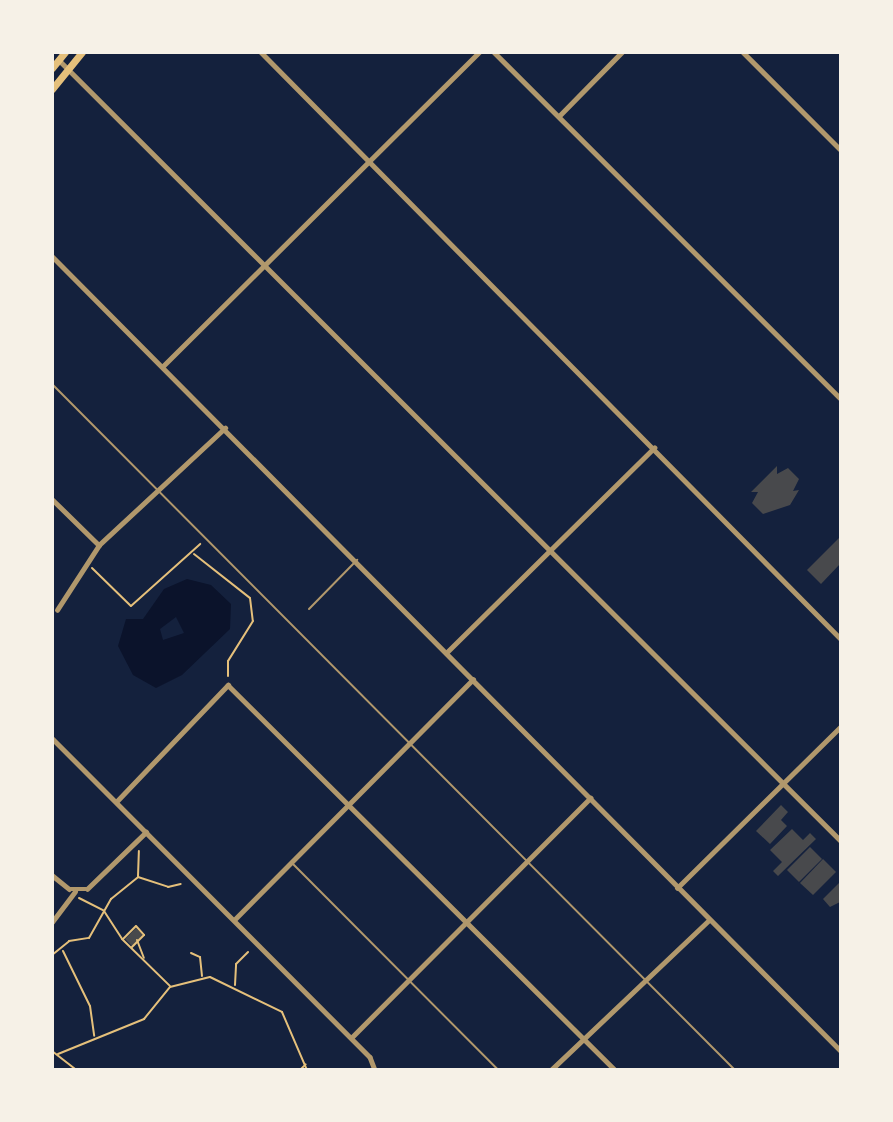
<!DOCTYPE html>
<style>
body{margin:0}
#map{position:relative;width:893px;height:1122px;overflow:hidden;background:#14213d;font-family:"Open Sans",sans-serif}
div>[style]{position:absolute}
.water>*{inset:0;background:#0b132b}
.building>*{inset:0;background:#48494c}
.path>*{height:2px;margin:-1px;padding:0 1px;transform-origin:1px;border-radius:1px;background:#e5c07b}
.service>*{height:2px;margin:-1px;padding:0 1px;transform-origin:1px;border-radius:1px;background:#b1986c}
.minor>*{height:4.5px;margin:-2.25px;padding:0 2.25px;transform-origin:2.25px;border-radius:2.25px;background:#b1986c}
.primary>*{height:7px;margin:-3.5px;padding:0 3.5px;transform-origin:3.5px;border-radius:3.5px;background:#e5c07b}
span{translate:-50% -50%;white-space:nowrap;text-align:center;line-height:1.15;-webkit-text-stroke:7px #f6f1e7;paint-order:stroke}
.frame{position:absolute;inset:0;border:54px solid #f6f1e7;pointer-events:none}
</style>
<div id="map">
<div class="water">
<i style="clip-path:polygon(evenodd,187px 579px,211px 585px,231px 604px,230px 629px,182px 675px,156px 688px,133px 675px,118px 646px,126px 619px,143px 619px,164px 589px,187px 579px,176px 617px,184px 633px,163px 640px,160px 629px,176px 617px)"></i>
</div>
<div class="building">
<i style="clip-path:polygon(777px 466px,777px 474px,788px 468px,799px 479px,793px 491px,799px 490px,790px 505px,763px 514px,752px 503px,758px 492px,751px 492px)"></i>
<i style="clip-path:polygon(840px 537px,840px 564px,821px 584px,807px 570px)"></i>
<i style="clip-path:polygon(781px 805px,788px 812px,781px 820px,787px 826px,770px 844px,756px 831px)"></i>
<i style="clip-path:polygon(792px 829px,803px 840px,810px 833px,816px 839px,778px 876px,773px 871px,782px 862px,770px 850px)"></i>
<i style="clip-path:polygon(810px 847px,822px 859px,799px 882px,787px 870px)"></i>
<i style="clip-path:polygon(823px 859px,836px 872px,813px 895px,800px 883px)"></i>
<i style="clip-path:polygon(840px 882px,840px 902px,830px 907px,823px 899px)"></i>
<i style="clip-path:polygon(136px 928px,143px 935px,132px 946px,125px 939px)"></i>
</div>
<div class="path">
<i style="left:194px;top:554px;width:71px;rotate:38.2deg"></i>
<i style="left:250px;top:598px;width:23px;rotate:83deg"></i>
<i style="left:253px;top:621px;width:47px;rotate:122deg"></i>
<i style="left:228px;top:661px;width:15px;rotate:90deg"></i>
<i style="left:92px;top:568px;width:54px;rotate:44.3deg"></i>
<i style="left:131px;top:606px;width:93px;rotate:-41.9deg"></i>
<i style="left:138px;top:876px;width:25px;rotate:-88deg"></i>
<i style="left:79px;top:898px;width:28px;rotate:27deg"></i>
<i style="left:104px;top:911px;width:33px;rotate:57deg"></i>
<i style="left:122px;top:939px;width:67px;rotate:44.4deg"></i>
<i style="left:123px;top:939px;width:18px;rotate:-45deg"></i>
<i style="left:136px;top:926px;width:12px;rotate:48deg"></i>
<i style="left:144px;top:935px;width:17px;rotate:135deg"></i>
<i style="left:137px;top:940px;width:19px;rotate:69deg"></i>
<i style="left:63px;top:951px;width:61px;rotate:63.9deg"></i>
<i style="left:90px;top:1006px;width:30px;rotate:82deg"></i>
<i style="left:191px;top:953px;width:10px;rotate:24deg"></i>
<i style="left:200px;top:957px;width:19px;rotate:84deg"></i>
<i style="left:52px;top:955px;width:22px;rotate:-39deg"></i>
<i style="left:69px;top:941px;width:20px;rotate:-9deg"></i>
<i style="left:89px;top:938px;width:45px;rotate:-60.6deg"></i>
<i style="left:111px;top:899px;width:35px;rotate:-39deg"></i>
<i style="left:138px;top:877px;width:32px;rotate:18deg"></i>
<i style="left:168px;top:887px;width:13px;rotate:-13deg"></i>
<i style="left:235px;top:985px;width:21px;rotate:-87deg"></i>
<i style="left:236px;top:964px;width:17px;rotate:-45deg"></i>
<i style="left:52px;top:1051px;width:31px;rotate:38deg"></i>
<i style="left:58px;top:1054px;width:93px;rotate:-22.1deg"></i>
<i style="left:144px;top:1019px;width:41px;rotate:-50.9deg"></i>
<i style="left:170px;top:987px;width:41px;rotate:-14deg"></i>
<i style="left:210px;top:977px;width:80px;rotate:25.9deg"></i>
<i style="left:282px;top:1012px;width:63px;rotate:66.7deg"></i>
<i style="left:300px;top:1070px;width:8px;rotate:-45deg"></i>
</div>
<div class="service">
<i style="left:52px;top:384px;width:968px;rotate:45.13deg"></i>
<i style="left:309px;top:609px;width:69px;rotate:-45.6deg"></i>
<i style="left:291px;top:862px;width:293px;rotate:45.1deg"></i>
</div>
<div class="minor">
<i style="left:261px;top:52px;width:824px;rotate:45.34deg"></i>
<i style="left:494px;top:52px;width:489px;rotate:45deg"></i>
<i style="left:743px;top:52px;width:137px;rotate:45deg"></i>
<i style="left:59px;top:60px;width:1104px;rotate:44.96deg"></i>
<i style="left:559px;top:116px;width:90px;rotate:-45.5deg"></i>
<i style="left:52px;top:256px;width:1119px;rotate:45.22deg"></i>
<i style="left:163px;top:366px;width:445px;rotate:-44.8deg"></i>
<i style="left:52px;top:499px;width:66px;rotate:44.4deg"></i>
<i style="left:99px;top:545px;width:172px;rotate:-42.9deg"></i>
<i style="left:57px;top:610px;width:77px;rotate:-57.1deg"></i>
<i style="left:447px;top:652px;width:291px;rotate:-44.6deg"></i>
<i style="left:52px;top:738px;width:450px;rotate:45.1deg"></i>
<i style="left:370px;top:1057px;width:14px;rotate:69deg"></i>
<i style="left:116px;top:802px;width:162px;rotate:-46.3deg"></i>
<i style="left:228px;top:685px;width:546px;rotate:44.85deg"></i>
<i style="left:52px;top:875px;width:22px;rotate:39deg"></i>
<i style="left:69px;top:889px;width:18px"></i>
<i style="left:87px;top:889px;width:82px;rotate:-44deg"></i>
<i style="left:677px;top:888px;width:229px;rotate:-44.6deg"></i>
<i style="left:234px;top:920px;width:339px;rotate:-45.2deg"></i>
<i style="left:52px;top:922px;width:38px;rotate:-53deg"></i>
<i style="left:351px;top:1038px;width:339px;rotate:-45.1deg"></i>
<i style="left:551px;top:1070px;width:218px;rotate:-43.5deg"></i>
</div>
<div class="primary">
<i style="left:52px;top:68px;width:21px;rotate:-51deg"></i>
<i style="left:52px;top:89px;width:48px;rotate:-51deg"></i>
</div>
<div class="frame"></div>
</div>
